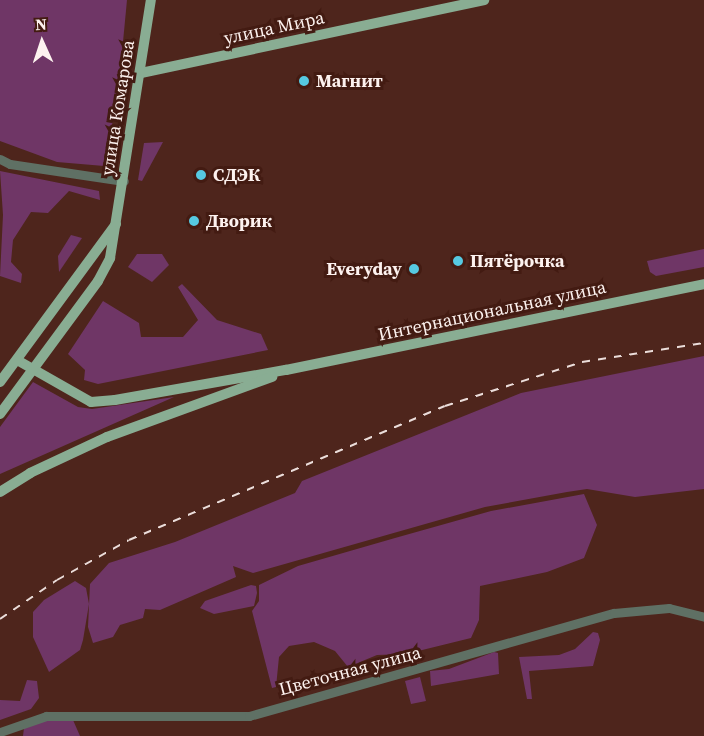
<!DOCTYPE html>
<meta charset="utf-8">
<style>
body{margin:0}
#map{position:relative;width:704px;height:736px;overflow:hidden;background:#4e251c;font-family:"Source Serif 4",serif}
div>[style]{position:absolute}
.green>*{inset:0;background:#6f3666}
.minor>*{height:9px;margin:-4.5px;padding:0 4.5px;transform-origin:4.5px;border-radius:4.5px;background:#5f7064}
.major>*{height:10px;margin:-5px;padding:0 5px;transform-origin:5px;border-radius:5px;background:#89ad93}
.rail>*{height:2px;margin-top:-1px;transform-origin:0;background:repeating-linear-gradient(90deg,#ebddda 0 8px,transparent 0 16px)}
.dots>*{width:16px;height:16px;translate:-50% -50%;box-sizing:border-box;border:3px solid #431b12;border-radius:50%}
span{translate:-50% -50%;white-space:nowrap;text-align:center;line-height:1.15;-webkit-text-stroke:6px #431b12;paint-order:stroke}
.street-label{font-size:18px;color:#fdf2ef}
.poi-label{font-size:18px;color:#fdf2ef;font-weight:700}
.left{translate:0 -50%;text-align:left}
.right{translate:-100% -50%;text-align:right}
.north{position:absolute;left:12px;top:12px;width:60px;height:60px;-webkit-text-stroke:4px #431b12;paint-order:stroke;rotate:357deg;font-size:16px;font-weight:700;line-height:24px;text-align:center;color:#fdf2ef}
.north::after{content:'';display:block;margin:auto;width:21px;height:27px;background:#fdf2ef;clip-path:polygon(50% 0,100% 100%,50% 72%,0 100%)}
</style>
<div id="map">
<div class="green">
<i style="clip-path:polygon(0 0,127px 0,118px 94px,104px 166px,57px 162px,0 141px)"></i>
<i style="clip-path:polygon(163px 142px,142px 181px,138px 180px,144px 143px)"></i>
<i style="clip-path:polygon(0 171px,99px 191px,100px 200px,69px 191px,48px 213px,31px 212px,13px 240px,11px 262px,22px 274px,21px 283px,0 276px,3px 215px)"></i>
<i style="clip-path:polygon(71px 235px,82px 238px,59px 272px,58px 256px)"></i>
<i style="clip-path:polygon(704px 249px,704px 267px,656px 276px,650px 272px,647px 261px)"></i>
<i style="clip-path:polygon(137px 254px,162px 254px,169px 265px,152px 282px,128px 267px)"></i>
<i style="clip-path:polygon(182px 284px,217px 320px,261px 334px,268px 350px,98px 384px,84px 380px,85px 370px,68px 354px,103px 301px,139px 323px,141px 337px,183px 337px,198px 320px,178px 287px)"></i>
<i style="clip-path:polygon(704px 356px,704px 489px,635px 497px,587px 489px,567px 492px,485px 507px,253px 573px,233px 566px,236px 577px,160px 610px,145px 609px,143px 618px,120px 625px,113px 637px,93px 643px,88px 627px,90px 584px,109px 563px,175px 542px,295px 493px,302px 481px,521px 393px)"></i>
<i style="clip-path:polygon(33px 382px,78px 407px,92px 409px,174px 397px,0 474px,0 427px)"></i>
<i style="clip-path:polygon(584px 494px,597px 525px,584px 558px,547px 572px,480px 586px,479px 620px,471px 638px,406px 654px,377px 655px,348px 667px,335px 651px,314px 642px,289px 646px,279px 657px,276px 687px,272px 688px,252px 611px,259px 601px,259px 585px,298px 566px,395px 538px,491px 511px)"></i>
<i style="clip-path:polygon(75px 581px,86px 588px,89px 604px,83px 640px,80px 650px,49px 672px,33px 637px,33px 612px,44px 600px)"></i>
<i style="clip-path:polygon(251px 585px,256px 586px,257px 593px,254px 606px,214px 614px,200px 608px,205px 601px)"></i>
<i style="clip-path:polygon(593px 632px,598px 633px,600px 640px,593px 666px,529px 671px,532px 699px,527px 699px,519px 657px,559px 655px,575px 649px)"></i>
<i style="clip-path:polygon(494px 652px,498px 653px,499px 674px,431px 686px,430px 671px,449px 669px)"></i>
<i style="clip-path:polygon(420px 677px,426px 701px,411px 704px,405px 681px)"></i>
<i style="clip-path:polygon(27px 680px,37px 681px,39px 698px,31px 709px,0 720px,0 700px,20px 701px)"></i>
<i style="clip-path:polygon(49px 719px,73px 720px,80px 736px,23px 736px,24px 728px)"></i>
</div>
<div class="minor">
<i style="left:0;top:159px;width:11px;rotate:27deg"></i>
<i style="left:10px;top:164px;width:115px;rotate:8.5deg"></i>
<i style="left:0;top:732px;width:49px;rotate:-19.2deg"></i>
<i style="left:46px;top:716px;width:203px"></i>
<i style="left:249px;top:716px;width:379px;rotate:-15.8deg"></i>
<i style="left:614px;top:613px;width:55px;rotate:-5.2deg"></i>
<i style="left:669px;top:608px;width:36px;rotate:14deg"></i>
</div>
<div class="major">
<i style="left:141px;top:73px;width:351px;rotate:-12deg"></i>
<i style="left:17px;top:360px;width:85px;rotate:29.6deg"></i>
<i style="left:91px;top:402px;width:24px;rotate:-5deg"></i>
<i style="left:115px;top:400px;width:174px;rotate:-10deg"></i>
<i style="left:286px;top:370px;width:427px;rotate:-11.6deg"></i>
<i style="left:0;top:382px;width:196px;rotate:-53.7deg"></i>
<i style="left:0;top:414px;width:165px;rotate:-53.6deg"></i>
<i style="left:98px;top:281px;width:26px;rotate:-62deg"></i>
<i style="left:110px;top:258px;width:261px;rotate:-81deg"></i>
<i style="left:0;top:492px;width:36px;rotate:-32deg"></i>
<i style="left:30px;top:473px;width:85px;rotate:-25.1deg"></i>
<i style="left:107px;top:437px;width:176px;rotate:-20deg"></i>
</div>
<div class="rail">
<i style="left:0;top:619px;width:69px;rotate:-34.4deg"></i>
<i style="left:57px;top:580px;width:82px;rotate:-29.1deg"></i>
<i style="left:129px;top:540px;width:343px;rotate:-23deg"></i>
<i style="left:445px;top:406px;width:144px;rotate:-17.8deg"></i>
<i style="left:582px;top:362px;width:123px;rotate:-8.9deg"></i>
</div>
<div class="dots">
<i style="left:304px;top:81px;background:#56c9e1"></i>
<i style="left:201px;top:175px;background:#56c9e1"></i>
<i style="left:194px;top:221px;background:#56c9e1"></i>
<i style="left:458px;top:261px;background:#56c9e1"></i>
<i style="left:414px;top:269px;background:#56c9e1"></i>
</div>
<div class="street-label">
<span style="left:274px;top:28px;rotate:-12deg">улица Мира</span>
<span style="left:118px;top:108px;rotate:-81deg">улица Комарова</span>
<span style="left:492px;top:311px;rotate:-12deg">Интернациональная улица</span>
<span style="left:350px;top:671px;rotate:-15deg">Цветочная улица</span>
</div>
<div class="poi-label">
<span class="left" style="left:316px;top:81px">Магнит</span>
<span class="left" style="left:213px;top:175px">СДЭК</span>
<span class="left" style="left:206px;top:221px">Дворик</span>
<span class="left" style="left:470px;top:261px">Пятёрочка</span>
<span class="right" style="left:402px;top:269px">Everyday</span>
</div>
<div class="north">N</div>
</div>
